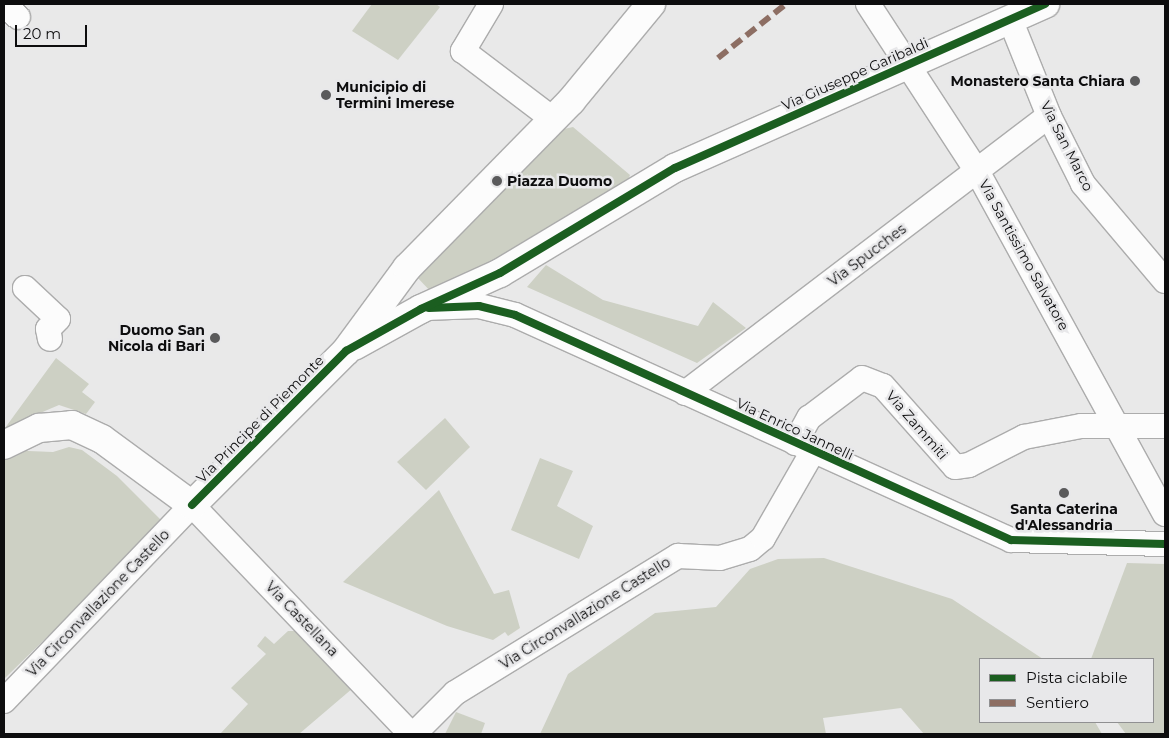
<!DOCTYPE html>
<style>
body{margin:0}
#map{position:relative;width:1169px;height:738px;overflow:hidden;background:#e9e9e9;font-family:Montserrat,sans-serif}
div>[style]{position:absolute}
.green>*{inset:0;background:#cdd0c4}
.roads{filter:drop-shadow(1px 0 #acacac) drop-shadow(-1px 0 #acacac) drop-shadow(0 1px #acacac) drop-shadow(0 -1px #acacac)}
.minor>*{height:24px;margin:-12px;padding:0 12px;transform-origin:12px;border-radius:12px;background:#fcfcfc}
.tertiary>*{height:28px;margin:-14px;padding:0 14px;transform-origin:14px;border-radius:14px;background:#fcfcfc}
.quiet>*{height:6px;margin-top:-3px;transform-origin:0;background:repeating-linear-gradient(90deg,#8d6e63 0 12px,transparent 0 18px)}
.cycleway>*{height:8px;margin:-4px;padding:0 4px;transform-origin:4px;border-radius:4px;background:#1b5e20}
.dots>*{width:14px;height:14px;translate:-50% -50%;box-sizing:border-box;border:2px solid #e8e8ea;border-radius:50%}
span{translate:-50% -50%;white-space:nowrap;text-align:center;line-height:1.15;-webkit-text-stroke:5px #e8e8ea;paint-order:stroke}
.street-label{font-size:14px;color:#0d0d0e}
.poi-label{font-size:14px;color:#0d0d0e;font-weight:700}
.right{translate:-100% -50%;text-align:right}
.left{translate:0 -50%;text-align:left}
.frame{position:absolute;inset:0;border:5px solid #0d0d0e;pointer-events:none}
.legend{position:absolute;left:979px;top:658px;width:175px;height:65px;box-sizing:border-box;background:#e8e8ea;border:1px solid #909092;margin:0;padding:6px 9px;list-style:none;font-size:15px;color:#0d0d0e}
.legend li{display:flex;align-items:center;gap:10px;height:25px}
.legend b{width:25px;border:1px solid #909092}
.scale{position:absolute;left:15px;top:25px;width:72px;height:22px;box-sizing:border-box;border:2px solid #0d0d0e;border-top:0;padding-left:6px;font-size:15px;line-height:18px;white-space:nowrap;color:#0d0d0e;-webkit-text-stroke:4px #e8e8ea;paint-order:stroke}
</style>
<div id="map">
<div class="green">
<i style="clip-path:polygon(372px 4px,436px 4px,440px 7px,398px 60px,352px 31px)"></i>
<i style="clip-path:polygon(573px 127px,630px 175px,626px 185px,492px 268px,433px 294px,415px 275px,564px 129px)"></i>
<i style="clip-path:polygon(546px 265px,603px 300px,698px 326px,713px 302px,746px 328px,697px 363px,527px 287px)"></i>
<i style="clip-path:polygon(56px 358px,89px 384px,82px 392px,95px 402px,86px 414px,59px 405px,5px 428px)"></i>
<i style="clip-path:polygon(445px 418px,470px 447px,426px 490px,397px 462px)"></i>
<i style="clip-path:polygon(69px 447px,82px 450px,117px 476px,164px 523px,4px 679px,4px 450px,53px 452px)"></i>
<i style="clip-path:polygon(540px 458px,573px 471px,557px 506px,593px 526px,579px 559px,511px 530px)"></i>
<i style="clip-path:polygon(439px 490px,494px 594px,509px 590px,520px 628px,508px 636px,505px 632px,493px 640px,447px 626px,343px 582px)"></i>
<i style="clip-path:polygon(824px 558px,952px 599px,1043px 659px,980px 659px,980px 722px,1095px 722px,1102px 734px,924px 734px,901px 708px,823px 718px,826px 734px,540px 734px,568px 674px,655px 613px,716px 607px,750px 569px,778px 559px)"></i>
<i style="clip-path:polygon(1127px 563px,1165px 564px,1165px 734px,1126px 734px,1117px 722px,1153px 722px,1153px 659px,1091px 659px)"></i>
<i style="clip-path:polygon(288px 631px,296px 631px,353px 688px,299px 734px,220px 734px,248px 704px,231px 688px,266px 654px,257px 646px,265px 636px,274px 644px)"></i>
<i style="clip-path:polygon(456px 712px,485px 723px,481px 734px,445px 734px)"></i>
</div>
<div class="roads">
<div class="minor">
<i style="left:4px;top:4px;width:19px;rotate:43deg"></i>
<i style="left:491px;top:4px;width:55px;rotate:120.8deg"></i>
<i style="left:463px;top:51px;width:114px;rotate:37.2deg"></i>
<i style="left:868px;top:4px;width:199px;rotate:56.9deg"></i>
<i style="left:977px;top:171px;width:391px;rotate:61.3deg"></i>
<i style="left:1010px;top:19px;width:105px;rotate:68.1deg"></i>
<i style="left:1049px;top:116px;width:76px;rotate:63.4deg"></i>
<i style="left:1083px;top:184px;width:127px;rotate:49.8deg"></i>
<i style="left:25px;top:288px;width:45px;rotate:43.2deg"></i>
<i style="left:58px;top:319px;width:14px;rotate:135deg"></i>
<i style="left:48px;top:329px;width:10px;rotate:79deg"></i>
<i style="left:425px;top:308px;width:54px;rotate:-2.1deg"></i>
<i style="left:479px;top:306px;width:37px;rotate:14deg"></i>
<i style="left:515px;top:315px;width:545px;rotate:24.4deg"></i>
<i style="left:1011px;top:540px;width:154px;rotate:1.5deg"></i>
<i style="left:685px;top:393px;width:457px;rotate:-37.3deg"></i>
<i style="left:795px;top:443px;width:29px;rotate:-61deg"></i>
<i style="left:809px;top:418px;width:66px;rotate:-37deg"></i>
<i style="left:862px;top:378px;width:22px;rotate:21deg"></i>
<i style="left:883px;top:386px;width:108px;rotate:48.4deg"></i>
<i style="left:955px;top:467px;width:14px;rotate:-8deg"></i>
<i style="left:969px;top:465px;width:62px;rotate:-27deg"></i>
<i style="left:1024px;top:437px;width:58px;rotate:-10.9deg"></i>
<i style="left:1081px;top:426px;width:84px"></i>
<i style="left:4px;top:701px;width:272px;rotate:-46.2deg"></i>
<i style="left:192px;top:505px;width:317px;rotate:46.3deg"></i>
<i style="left:414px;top:734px;width:58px;rotate:-45deg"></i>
<i style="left:455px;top:693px;width:262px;rotate:-31.6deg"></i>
<i style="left:678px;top:556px;width:42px;rotate:2.7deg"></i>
<i style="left:720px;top:558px;width:31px;rotate:-17deg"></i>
<i style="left:750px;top:549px;width:17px;rotate:-40deg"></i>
<i style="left:763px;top:538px;width:100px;rotate:-60.1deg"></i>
</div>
<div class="tertiary">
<i style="left:354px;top:346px;width:77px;rotate:-28.9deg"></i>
<i style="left:421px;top:309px;width:87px;rotate:-24.5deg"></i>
<i style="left:500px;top:273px;width:204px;rotate:-31deg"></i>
<i style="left:675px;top:168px;width:405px;rotate:-23.9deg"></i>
<i style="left:4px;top:445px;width:39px;rotate:-26deg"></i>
<i style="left:39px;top:428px;width:33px;rotate:-5deg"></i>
<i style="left:72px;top:425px;width:33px;rotate:25deg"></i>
<i style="left:102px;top:439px;width:112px;rotate:36.3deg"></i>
<i style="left:192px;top:505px;width:218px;rotate:-45deg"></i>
<i style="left:346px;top:351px;width:103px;rotate:-53.7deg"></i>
<i style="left:407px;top:268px;width:234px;rotate:-45.5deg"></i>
<i style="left:571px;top:101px;width:126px;rotate:-50.5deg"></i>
</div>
</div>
<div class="quiet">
<i style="left:718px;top:58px;width:87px;rotate:-38.5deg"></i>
</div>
<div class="cycleway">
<i style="left:429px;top:308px;width:50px;rotate:-2.3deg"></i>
<i style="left:479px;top:306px;width:37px;rotate:14deg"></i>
<i style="left:515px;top:315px;width:545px;rotate:24.4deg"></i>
<i style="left:1011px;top:540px;width:154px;rotate:1.5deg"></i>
<i style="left:192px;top:505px;width:218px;rotate:-45deg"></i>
<i style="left:346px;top:351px;width:86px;rotate:-29.2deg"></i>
<i style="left:421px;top:309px;width:87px;rotate:-24.5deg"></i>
<i style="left:500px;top:273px;width:204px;rotate:-31deg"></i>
<i style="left:675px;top:168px;width:405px;rotate:-23.9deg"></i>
</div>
<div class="dots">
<i style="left:1135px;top:81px;background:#5a5a5b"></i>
<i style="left:326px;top:95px;background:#5a5a5b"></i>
<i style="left:497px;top:181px;background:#5a5a5b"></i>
<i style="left:215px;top:338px;background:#5a5a5b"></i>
<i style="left:1064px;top:493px;background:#5a5a5b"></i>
</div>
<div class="street-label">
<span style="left:855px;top:74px;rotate:-24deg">Via Giuseppe Garibaldi</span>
<span style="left:1067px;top:146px;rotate:63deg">Via San Marco</span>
<span style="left:867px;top:255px;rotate:-37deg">Via Spucches</span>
<span style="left:1024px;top:255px;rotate:61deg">Via Santissimo Salvatore</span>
<span style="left:260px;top:419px;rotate:-45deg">Via Principe di Piemonte</span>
<span style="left:917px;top:425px;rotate:49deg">Via Zammiti</span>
<span style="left:795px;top:429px;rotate:25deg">Via Enrico Jannelli</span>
<span style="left:98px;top:603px;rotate:-46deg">Via Circonvallazione Castello</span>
<span style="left:585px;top:613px;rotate:-32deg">Via Circonvallazione Castello</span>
<span style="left:302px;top:619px;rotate:46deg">Via Castellana</span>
</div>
<div class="poi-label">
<span class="right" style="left:1125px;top:81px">Monastero Santa Chiara</span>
<span class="left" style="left:336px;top:95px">Municipio di<br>Termini Imerese</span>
<span class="left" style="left:507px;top:181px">Piazza Duomo</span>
<span class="right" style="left:205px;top:338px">Duomo San<br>Nicola di Bari</span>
<span style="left:1064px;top:517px">Santa Caterina<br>d'Alessandria</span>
</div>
<div class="frame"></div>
<ul class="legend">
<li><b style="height:6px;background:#1b5e20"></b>Pista ciclabile</li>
<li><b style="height:6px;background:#8d6e63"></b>Sentiero</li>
</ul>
<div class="scale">20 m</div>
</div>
